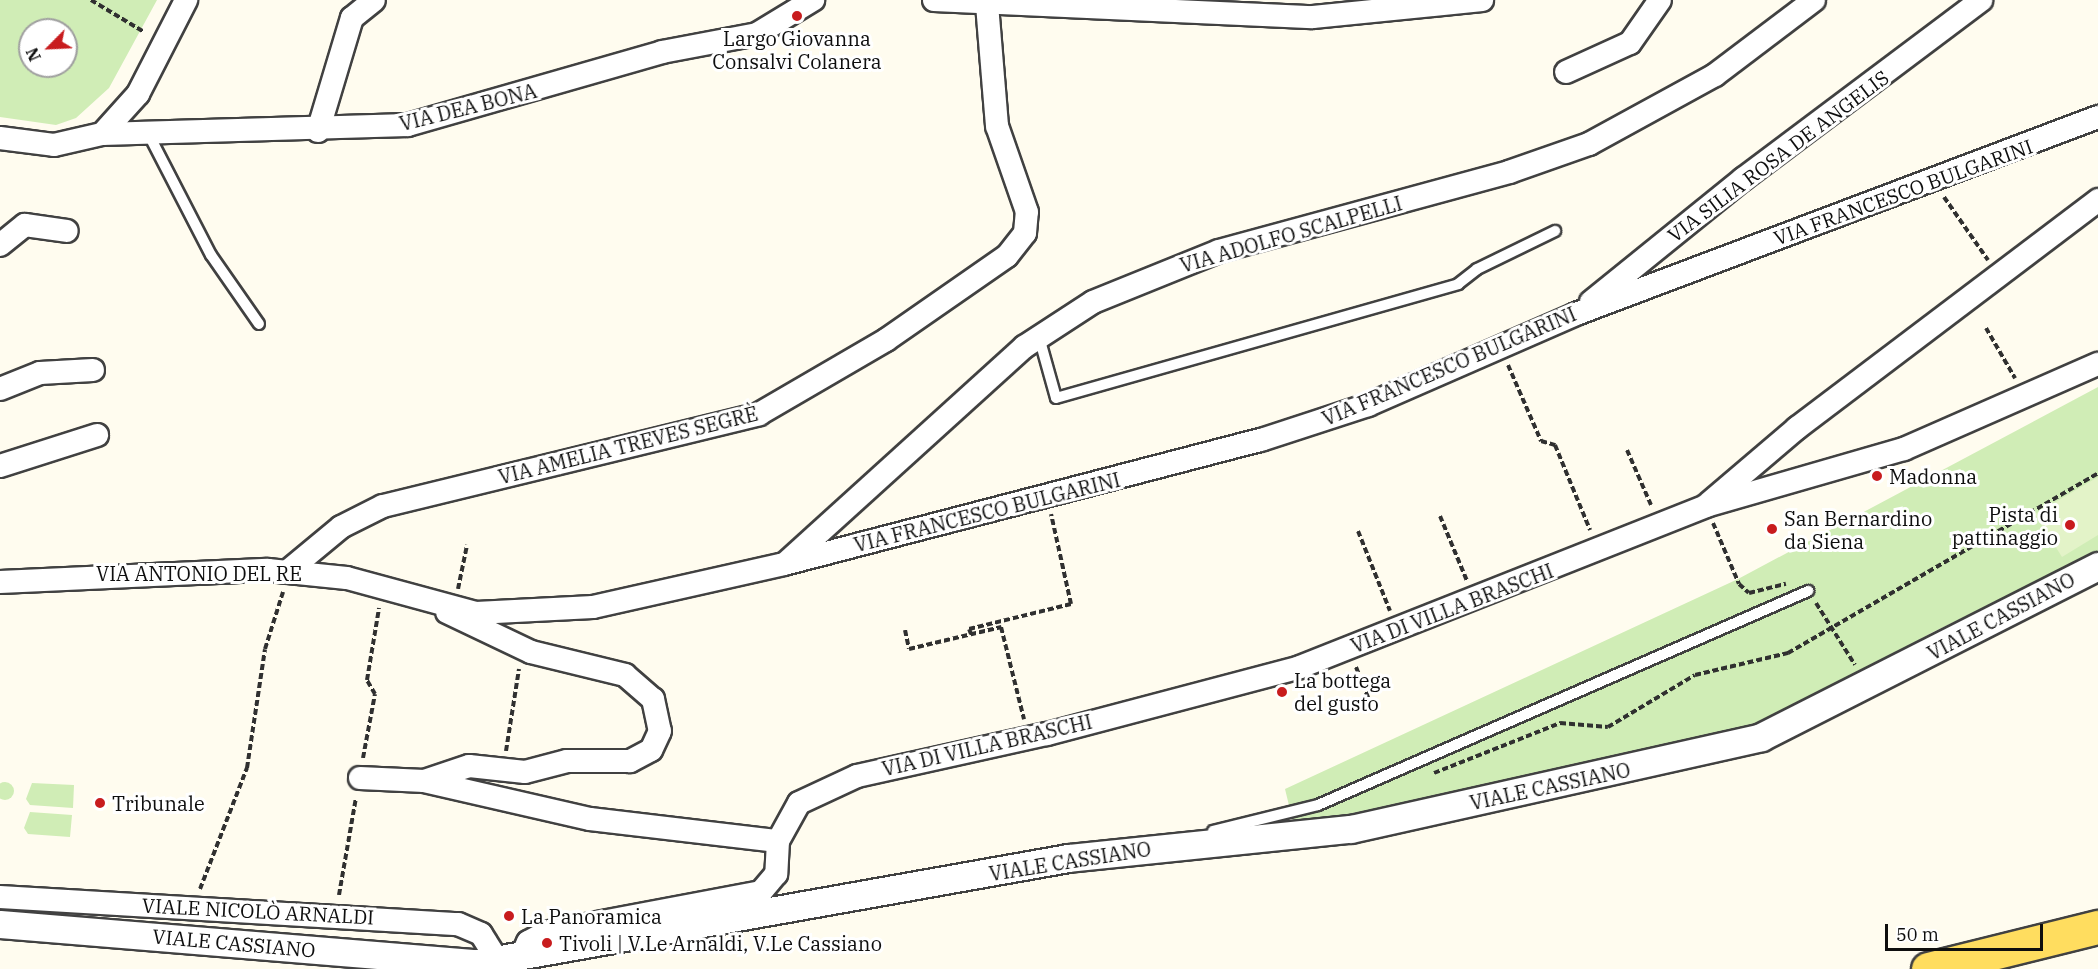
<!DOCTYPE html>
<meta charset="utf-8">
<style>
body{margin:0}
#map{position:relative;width:2098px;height:969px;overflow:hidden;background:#fffcef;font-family:"IBM Plex Serif",serif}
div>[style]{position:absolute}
.green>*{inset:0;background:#d0edb6}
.round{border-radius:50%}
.pitch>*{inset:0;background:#e3f3c8}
.path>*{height:4px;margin-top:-2px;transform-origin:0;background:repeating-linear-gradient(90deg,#303030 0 6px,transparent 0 9px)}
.roads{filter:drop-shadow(2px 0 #414141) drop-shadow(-2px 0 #414141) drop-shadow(0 2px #414141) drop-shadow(0 -2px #414141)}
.service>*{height:10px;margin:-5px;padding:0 5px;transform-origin:5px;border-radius:5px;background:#fff}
.minor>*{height:22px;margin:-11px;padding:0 11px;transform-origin:11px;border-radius:11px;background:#fff}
.tertiary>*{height:27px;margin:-13.5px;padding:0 13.5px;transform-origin:13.5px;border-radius:13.5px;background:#fff}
.primary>*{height:33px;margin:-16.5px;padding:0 16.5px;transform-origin:16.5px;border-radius:16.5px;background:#ffdd5f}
.dots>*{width:16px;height:16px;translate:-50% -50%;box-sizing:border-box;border:3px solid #fff;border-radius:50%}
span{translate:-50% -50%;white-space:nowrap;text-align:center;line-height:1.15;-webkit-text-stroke:6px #fff;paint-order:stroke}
.poi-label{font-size:20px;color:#0e0e0e}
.left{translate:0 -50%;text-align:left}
.right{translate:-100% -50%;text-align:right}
.street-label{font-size:20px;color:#0e0e0e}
.north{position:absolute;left:18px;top:18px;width:60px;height:60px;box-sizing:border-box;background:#fff;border:2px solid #9f9f9f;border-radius:50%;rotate:246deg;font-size:16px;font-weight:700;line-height:24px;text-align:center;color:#0e0e0e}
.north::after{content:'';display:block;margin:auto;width:21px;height:27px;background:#c81c1e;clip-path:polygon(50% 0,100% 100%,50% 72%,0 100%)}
.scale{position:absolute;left:1885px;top:924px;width:158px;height:27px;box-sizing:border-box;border:3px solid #0e0e0e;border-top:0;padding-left:8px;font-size:18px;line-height:21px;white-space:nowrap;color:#0e0e0e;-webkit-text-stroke:4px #fff;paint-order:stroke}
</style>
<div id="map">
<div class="green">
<i style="clip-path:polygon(evenodd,0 0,157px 0,109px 88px,76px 118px,56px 125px,0 117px,0 0,30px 30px,66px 30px,66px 66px,30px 66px,30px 30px)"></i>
<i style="clip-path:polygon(2098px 387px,2098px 552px,2078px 563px,1933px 632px,1774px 721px,1294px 826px,1285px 789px,1738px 579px)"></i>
<i class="round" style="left:-4px;top:782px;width:18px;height:18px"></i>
<i style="clip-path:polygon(32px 783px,74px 785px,73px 808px,30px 805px,26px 799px)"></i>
<i style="clip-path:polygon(30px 812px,72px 815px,70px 837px,28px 834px,24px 828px)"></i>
</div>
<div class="pitch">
<i style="clip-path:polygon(2098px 477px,2098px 535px,2062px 557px,2035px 514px)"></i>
</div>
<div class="path">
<i style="left:91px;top:0;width:62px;rotate:31.1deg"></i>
<i style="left:1944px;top:197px;width:77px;rotate:55.1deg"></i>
<i style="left:1986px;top:328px;width:58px;rotate:59.9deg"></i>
<i style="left:1508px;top:365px;width:83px;rotate:66.5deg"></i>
<i style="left:1541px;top:441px;width:15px;rotate:16deg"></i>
<i style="left:1555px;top:445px;width:92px;rotate:67.6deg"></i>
<i style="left:1627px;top:450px;width:60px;rotate:66.4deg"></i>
<i style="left:1440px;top:516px;width:70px;rotate:67.4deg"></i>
<i style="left:1713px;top:523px;width:66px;rotate:66.9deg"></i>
<i style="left:1739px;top:584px;width:13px;rotate:42deg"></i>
<i style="left:1749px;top:593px;width:38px;rotate:-14deg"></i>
<i style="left:1358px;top:531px;width:86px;rotate:68.2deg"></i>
<i style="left:458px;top:589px;width:45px;rotate:-78.4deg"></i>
<i style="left:1816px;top:603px;width:73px;rotate:57.8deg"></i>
<i style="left:905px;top:630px;width:19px;rotate:78deg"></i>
<i style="left:909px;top:649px;width:95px;rotate:-13.4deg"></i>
<i style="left:1001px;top:627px;width:95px;rotate:76deg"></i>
<i style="left:971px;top:634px;width:5px;rotate:-112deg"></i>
<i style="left:969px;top:629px;width:105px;rotate:-13.8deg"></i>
<i style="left:1071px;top:604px;width:92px;rotate:-102.5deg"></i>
<i style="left:1356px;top:667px;width:46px;rotate:68.4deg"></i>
<i style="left:506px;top:751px;width:83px;rotate:-81deg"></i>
<i style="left:363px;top:758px;width:65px;rotate:-79.4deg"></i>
<i style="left:375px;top:694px;width:16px;rotate:-120deg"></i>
<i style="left:367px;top:680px;width:73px;rotate:-80.5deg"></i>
<i style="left:1434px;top:773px;width:136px;rotate:-21.6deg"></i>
<i style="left:1560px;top:723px;width:48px;rotate:4.8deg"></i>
<i style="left:1608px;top:727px;width:101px;rotate:-30.9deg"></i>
<i style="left:1695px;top:675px;width:96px;rotate:-13.3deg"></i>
<i style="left:1788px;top:653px;width:358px;rotate:-30.1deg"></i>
<i style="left:200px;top:889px;width:130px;rotate:-68.8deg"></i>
<i style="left:247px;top:768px;width:120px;rotate:-81.4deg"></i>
<i style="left:265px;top:649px;width:60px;rotate:-72.5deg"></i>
<i style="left:339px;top:895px;width:98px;rotate:-80.1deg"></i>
</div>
<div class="roads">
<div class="service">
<i style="left:149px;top:135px;width:135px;rotate:62.7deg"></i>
<i style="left:211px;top:255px;width:84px;rotate:55.2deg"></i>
<i style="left:1039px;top:337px;width:63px;rotate:74.4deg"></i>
<i style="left:1056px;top:398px;width:418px;rotate:-15.8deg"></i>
<i style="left:1458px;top:284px;width:24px;rotate:-38deg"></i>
<i style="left:1477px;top:269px;width:87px;rotate:-26deg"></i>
<i style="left:1213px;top:831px;width:108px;rotate:-13.9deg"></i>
<i style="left:1318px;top:805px;width:535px;rotate:-23.59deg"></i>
</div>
<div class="minor">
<i style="left:934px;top:0;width:379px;rotate:2.6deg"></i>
<i style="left:1313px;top:17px;width:170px;rotate:-5.7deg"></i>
<i style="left:1566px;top:72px;width:70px;rotate:-24.4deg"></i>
<i style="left:1630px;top:43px;width:52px;rotate:-55.1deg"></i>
<i style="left:318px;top:131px;width:118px;rotate:-73.3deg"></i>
<i style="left:352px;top:18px;width:28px;rotate:-39deg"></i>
<i style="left:102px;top:134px;width:54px;rotate:-48deg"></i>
<i style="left:138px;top:94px;width:106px;rotate:-62.9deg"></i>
<i style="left:0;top:138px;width:54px;rotate:7.4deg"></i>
<i style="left:54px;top:145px;width:49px;rotate:-12.9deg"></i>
<i style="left:102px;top:134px;width:306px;rotate:-1.7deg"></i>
<i style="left:408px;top:125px;width:264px;rotate:-16deg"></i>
<i style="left:662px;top:52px;width:97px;rotate:-10.7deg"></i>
<i style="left:757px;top:34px;width:66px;rotate:-31.3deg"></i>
<i style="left:0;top:245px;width:32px;rotate:-39deg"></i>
<i style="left:25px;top:225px;width:42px;rotate:8.1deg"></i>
<i style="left:1591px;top:302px;width:196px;rotate:-39deg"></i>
<i style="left:1743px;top:179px;width:298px;rotate:-36.9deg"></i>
<i style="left:0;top:389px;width:43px;rotate:-21.8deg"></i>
<i style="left:40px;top:373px;width:53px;rotate:-3.2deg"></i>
<i style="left:0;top:466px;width:102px;rotate:-17.7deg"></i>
<i style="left:1709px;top:503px;width:116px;rotate:-40.4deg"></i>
<i style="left:1797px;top:428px;width:378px;rotate:-37.1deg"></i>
<i style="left:788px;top:561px;width:319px;rotate:-42.2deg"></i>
<i style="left:1024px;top:347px;width:82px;rotate:-33.1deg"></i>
<i style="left:1093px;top:302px;width:136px;rotate:-22deg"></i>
<i style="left:1219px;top:251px;width:301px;rotate:-15.2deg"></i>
<i style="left:1509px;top:172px;width:85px;rotate:-19.3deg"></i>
<i style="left:1589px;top:144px;width:144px;rotate:-28.7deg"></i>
<i style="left:1715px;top:75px;width:124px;rotate:-37.1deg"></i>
<i style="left:288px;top:571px;width:69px;rotate:-39.7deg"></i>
<i style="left:341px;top:527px;width:47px;rotate:-26.6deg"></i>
<i style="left:383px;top:506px;width:387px;rotate:-13.7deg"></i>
<i style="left:759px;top:414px;width:147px;rotate:-30.2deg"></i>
<i style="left:886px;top:340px;width:147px;rotate:-34.8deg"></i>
<i style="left:1007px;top:256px;width:29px;rotate:-52deg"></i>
<i style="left:1025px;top:233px;width:21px;rotate:-85deg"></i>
<i style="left:1027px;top:212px;width:91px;rotate:-109.2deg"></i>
<i style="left:997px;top:126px;width:122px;rotate:-94.7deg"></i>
<i style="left:0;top:582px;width:268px;rotate:-2.6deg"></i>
<i style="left:268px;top:570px;width:79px;rotate:5.8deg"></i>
<i style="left:347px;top:578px;width:134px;rotate:15.2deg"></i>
<i style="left:476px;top:613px;width:117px;rotate:-2.9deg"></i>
<i style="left:593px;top:607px;width:196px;rotate:-12.7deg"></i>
<i style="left:784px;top:564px;width:493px;rotate:-14.6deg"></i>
<i style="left:1261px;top:440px;width:113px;rotate:-18.1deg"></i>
<i style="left:1368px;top:405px;width:227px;rotate:-23.6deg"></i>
<i style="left:1576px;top:314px;width:558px;rotate:-20.68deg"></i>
<i style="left:447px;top:612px;width:93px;rotate:25.5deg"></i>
<i style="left:531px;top:652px;width:97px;rotate:13.7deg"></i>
<i style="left:625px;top:675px;width:37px;rotate:41deg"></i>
<i style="left:653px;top:699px;width:33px;rotate:78deg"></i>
<i style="left:660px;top:731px;width:21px;rotate:115deg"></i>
<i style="left:651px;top:750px;width:24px;rotate:152deg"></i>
<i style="left:630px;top:761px;width:63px;rotate:180deg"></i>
<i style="left:567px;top:761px;width:43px;rotate:165.3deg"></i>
<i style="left:525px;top:772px;width:56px;rotate:-173.9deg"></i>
<i style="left:469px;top:766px;width:47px;rotate:161.6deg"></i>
<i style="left:424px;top:781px;width:170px;rotate:12.9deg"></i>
<i style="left:590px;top:819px;width:189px;rotate:6.7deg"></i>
<i style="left:778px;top:841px;width:33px;rotate:93deg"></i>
<i style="left:776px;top:874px;width:23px;rotate:130deg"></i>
<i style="left:761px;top:892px;width:220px;rotate:169.3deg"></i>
<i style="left:545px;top:933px;width:19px;rotate:152deg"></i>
<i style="left:528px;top:942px;width:17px;rotate:114deg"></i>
<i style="left:360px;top:778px;width:64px;rotate:2.7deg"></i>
<i style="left:778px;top:841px;width:43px;rotate:-61.1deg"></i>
<i style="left:799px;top:803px;width:64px;rotate:-25deg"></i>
<i style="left:857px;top:776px;width:195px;rotate:-12.5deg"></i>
<i style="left:1047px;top:734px;width:262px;rotate:-14.8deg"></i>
<i style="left:1300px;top:667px;width:437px;rotate:-21.6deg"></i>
<i style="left:1706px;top:506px;width:206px;rotate:-16.1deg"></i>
<i style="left:1904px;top:449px;width:212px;rotate:-23.7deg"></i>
<i style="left:0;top:897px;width:459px;rotate:3.4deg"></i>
<i style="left:458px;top:924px;width:25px;rotate:23deg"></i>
<i style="left:481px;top:934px;width:32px;rotate:58deg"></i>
</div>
<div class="tertiary">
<i style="left:0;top:924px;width:480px;rotate:4.7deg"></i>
<i style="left:478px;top:963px;width:599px;rotate:-10.09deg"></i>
<i style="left:1068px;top:858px;width:284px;rotate:-5.9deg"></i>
<i style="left:1351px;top:829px;width:420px;rotate:-12.6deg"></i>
<i style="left:1761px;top:737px;width:378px;rotate:-26.9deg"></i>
</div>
<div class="primary">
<i style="left:1928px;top:969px;width:175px;rotate:-13.9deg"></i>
</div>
</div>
<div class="dots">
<i style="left:797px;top:16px;background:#c81c1e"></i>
<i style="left:1877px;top:476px;background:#c81c1e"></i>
<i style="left:2070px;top:525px;background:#c81c1e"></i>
<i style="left:1772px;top:529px;background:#c81c1e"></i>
<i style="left:1282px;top:692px;background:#c81c1e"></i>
<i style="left:100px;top:803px;background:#c81c1e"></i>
<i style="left:509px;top:916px;background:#c81c1e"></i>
<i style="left:547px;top:943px;background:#c81c1e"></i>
</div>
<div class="poi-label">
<span style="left:797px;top:50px">Largo Giovanna<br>Consalvi Colanera</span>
<span class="left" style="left:1889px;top:476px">Madonna</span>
<span class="right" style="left:2058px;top:526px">Pista di<br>pattinaggio</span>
<span class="left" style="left:1784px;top:530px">San Bernardino<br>da Siena</span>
<span class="left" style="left:1294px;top:692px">La bottega<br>del gusto</span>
<span class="left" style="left:112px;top:803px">Tribunale</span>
<span class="left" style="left:521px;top:916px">La Panoramica</span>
<span class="left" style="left:559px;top:943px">Tivoli | V.Le Arnaldi, V.Le Cassiano</span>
</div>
<div class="street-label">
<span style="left:468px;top:107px;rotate:-14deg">VIA DEA BONA</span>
<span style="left:1778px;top:156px;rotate:-37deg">VIA SILIA ROSA DE ANGELIS</span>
<span style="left:1903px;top:192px;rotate:-20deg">VIA FRANCESCO BULGARINI</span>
<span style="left:1291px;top:234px;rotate:-16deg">VIA ADOLFO SCALPELLI</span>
<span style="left:1449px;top:366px;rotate:-23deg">VIA FRANCESCO BULGARINI</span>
<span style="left:628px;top:445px;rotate:-14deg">VIA AMELIA TREVES SEGRÈ</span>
<span style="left:987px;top:512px;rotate:-14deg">VIA FRANCESCO BULGARINI</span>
<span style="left:199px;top:573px">VIA ANTONIO DEL RE</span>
<span style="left:1452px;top:608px;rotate:-21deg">VIA DI VILLA BRASCHI</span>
<span style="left:2001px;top:616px;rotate:-28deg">VIALE CASSIANO</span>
<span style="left:987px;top:745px;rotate:-13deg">VIA DI VILLA BRASCHI</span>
<span style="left:1550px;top:786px;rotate:-12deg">VIALE CASSIANO</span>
<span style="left:1070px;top:861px;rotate:-9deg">VIALE CASSIANO</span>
<span style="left:258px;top:911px;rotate:3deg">VIALE NICOLÒ ARNALDI</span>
<span style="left:234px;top:943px;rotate:5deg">VIALE CASSIANO</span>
</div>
<div class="north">N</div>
<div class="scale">50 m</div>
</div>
